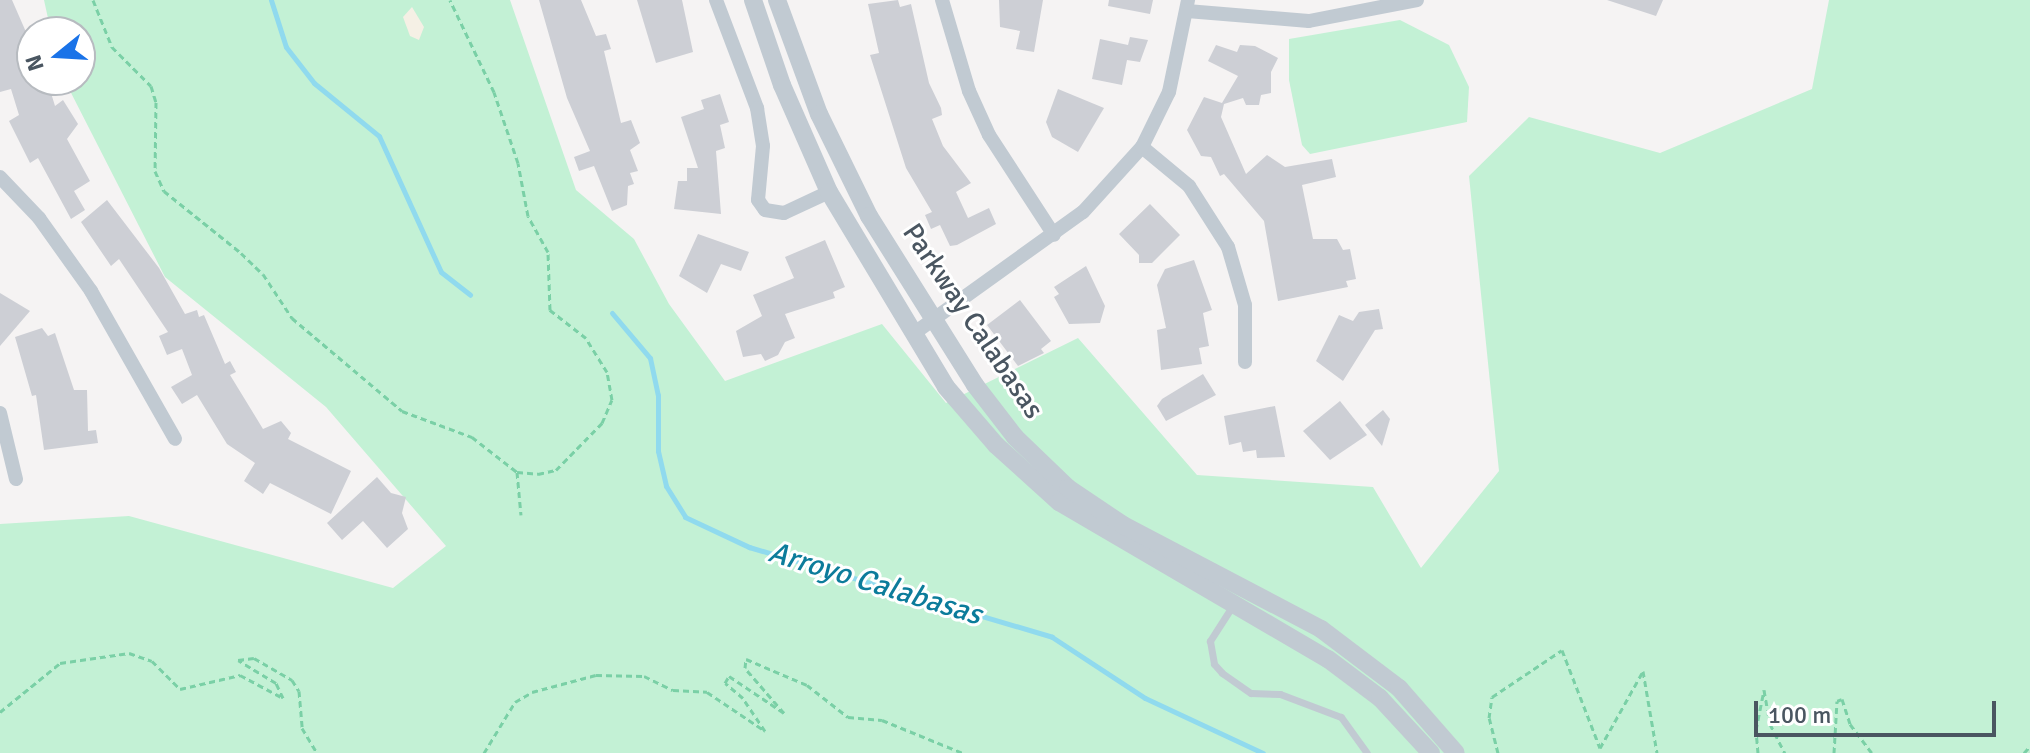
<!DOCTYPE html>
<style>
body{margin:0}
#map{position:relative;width:2030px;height:753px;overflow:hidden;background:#f5f3f3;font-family:Signika,sans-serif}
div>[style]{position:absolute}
.green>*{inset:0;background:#c3f1d5}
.sand>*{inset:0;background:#f5f0e5}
.stream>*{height:5px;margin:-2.5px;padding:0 2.5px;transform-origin:2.5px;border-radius:2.5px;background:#90daee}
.building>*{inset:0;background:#cdcfd5}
.path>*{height:3px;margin-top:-1.5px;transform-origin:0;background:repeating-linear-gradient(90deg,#7ad0a6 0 6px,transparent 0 10px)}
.service>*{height:7px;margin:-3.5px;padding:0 3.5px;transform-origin:3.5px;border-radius:3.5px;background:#c1cad2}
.minor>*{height:14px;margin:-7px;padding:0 7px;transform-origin:7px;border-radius:7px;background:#c1cad2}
.tertiary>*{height:18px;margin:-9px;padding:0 9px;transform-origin:9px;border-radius:9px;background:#c1cad2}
span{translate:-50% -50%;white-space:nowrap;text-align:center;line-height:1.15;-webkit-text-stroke:6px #fff;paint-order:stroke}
.street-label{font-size:28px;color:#4a5661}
.water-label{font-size:30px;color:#0c7c9b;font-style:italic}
.north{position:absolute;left:16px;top:16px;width:80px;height:80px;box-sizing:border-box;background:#fff;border:2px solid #b7bbc0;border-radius:50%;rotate:252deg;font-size:22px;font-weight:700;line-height:32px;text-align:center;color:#4a5661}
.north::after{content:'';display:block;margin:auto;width:28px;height:36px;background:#1a73e8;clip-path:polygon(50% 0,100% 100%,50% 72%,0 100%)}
.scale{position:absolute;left:1754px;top:701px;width:242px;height:36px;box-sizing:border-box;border:4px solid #4a5661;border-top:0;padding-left:10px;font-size:24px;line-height:28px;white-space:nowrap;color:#4a5661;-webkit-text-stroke:6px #fff;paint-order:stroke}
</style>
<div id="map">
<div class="green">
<i style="clip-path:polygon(44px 0,510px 0,576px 190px,634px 239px,669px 304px,725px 381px,882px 324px,946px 403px,1078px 338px,1197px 475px,1373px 487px,1421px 568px,1499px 471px,1469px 176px,1529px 117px,1660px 153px,1812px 89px,1829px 0,2030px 0,2030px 753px,0 753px,0 524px,129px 516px,393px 588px,446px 546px,326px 407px,165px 277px,66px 83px,80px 80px,80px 32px,51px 32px)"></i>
<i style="clip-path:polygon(1400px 20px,1449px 45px,1469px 87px,1467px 122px,1310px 154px,1302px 145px,1289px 80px,1289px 39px)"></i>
</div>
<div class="sand">
<i style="clip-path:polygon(412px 7px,424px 27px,419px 40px,410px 36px,403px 17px)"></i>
</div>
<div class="stream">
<i style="left:271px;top:0;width:49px;rotate:72.3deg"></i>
<i style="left:286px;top:47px;width:46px;rotate:52.1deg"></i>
<i style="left:314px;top:83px;width:84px;rotate:39.2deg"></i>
<i style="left:379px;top:136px;width:149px;rotate:65.5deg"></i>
<i style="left:441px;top:272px;width:37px;rotate:38deg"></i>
<i style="left:612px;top:313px;width:59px;rotate:49.8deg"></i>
<i style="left:650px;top:358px;width:38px;rotate:78deg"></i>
<i style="left:658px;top:395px;width:56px;rotate:90deg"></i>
<i style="left:658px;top:451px;width:36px;rotate:77deg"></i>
<i style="left:666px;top:486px;width:36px;rotate:58deg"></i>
<i style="left:685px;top:517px;width:71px;rotate:25.1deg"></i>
<i style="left:749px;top:547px;width:316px;rotate:16.5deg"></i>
<i style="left:1052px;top:637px;width:111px;rotate:33.3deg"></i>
<i style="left:1145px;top:698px;width:130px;rotate:25deg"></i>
</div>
<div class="building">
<i style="clip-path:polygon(0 0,12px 0,26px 32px,32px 29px,32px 80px,47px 80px,55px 106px,63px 100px,78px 124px,67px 139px,90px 181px,74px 191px,85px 210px,71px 219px,38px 158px,30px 163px,9px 121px,19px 115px,11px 89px,0 92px)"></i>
<i style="clip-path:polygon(539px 0,581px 0,596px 36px,606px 34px,611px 49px,604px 51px,621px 123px,631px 120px,640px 143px,630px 150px,638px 171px,630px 173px,634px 184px,628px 186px,627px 205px,612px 211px,594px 166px,579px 171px,574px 157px,590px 151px,567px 98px)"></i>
<i style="clip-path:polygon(637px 0,682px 0,693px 52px,656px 63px)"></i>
<i style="clip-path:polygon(898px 0,900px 7px,911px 4px,929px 83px,941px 108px,942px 115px,932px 119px,943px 146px,971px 183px,956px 192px,968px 218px,989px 208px,996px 224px,957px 245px,950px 246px,940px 225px,931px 229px,925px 215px,932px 212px,906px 168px,870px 55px,879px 53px,868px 4px)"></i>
<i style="clip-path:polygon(999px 0,1043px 0,1034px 52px,1016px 49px,1020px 31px,1000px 27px)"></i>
<i style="clip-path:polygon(1109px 0,1153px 0,1150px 14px,1108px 6px)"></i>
<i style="clip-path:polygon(1607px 0,1663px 0,1656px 16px)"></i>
<i style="clip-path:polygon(1130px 37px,1148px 40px,1140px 62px,1127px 60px,1122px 85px,1092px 79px,1100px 39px,1128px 45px)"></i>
<i style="clip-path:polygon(1216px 45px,1237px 52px,1240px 45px,1255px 46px,1278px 58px,1271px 72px,1271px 93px,1261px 95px,1259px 105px,1246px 105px,1243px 98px,1224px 104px,1221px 117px,1246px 174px,1267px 155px,1285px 167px,1332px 159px,1336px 177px,1302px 185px,1313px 239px,1337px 239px,1343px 250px,1350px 249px,1356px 279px,1346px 281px,1348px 287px,1278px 301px,1264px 221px,1224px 174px,1220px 176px,1211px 157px,1201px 156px,1187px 130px,1204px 97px,1222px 103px,1238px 76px,1208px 61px)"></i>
<i style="clip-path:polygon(1058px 89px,1104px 108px,1078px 152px,1052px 137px,1046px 122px)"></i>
<i style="clip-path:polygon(720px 94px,729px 122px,720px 125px,725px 148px,716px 151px,721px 214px,674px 209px,678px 181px,687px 181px,687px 168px,698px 168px,681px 117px,704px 109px,701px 100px)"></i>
<i style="clip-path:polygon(107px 200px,159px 268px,185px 314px,197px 310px,199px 317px,204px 315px,225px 364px,230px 361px,236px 372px,230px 375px,263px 429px,281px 421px,291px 433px,288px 439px,351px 471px,331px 514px,270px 483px,263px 494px,244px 481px,255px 463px,227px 444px,197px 395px,182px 404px,171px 387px,192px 375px,182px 349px,167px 355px,159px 336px,168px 332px,119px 259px,111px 266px,81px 222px)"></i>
<i style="clip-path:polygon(1150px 204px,1180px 235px,1152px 263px,1139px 263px,1139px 255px,1119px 234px)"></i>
<i style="clip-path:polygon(698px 234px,749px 252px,741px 271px,721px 264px,707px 293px,679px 276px)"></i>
<i style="clip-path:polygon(825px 240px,845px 287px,833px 292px,835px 298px,785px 314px,795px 338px,785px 342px,778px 355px,765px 361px,761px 354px,743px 357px,736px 331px,762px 316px,753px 295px,794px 278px,785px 257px)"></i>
<i style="clip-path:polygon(1194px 260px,1212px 310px,1203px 313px,1209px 346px,1199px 348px,1202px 364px,1161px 370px,1157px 330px,1166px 328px,1157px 285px,1165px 269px)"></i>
<i style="clip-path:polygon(1086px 266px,1105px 306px,1100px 323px,1069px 324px,1054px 297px,1059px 294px,1054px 287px)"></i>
<i style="clip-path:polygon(0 293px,30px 311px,0 346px)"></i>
<i style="clip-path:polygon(1020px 300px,1051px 341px,1041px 349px,1044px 353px,1018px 366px,987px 325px)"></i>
<i style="clip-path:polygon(1379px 309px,1383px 329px,1375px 330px,1343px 381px,1316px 361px,1339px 315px,1353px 321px,1359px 312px)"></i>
<i style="clip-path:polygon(42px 328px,48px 336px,55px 333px,74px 390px,87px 390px,88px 431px,96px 430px,98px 443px,44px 450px,36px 395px,32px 396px,15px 337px)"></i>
<i style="clip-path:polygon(1203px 374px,1216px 395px,1166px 421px,1157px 406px,1162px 399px)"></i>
<i style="clip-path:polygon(1340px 401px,1367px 435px,1330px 460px,1303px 431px)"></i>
<i style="clip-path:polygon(1275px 406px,1285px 457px,1257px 458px,1256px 450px,1243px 452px,1241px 442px,1229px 445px,1224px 416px)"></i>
<i style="clip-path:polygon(1383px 410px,1390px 419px,1382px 446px,1365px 425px)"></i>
<i style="clip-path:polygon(377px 477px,391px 493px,406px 497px,402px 513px,408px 529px,387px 548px,363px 521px,342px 540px,327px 523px)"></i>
</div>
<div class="path">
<i style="left:93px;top:0;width:51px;rotate:68deg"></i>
<i style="left:112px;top:47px;width:55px;rotate:45deg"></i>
<i style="left:151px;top:86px;width:17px;rotate:73deg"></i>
<i style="left:156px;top:102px;width:69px;rotate:90.8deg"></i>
<i style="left:155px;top:171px;width:22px;rotate:66deg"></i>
<i style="left:164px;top:191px;width:99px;rotate:38.8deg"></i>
<i style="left:241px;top:253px;width:30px;rotate:44deg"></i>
<i style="left:263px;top:274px;width:53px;rotate:56.6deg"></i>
<i style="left:292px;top:318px;width:144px;rotate:40.2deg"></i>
<i style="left:402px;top:411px;width:75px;rotate:20.4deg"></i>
<i style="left:472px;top:437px;width:57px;rotate:37.9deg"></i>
<i style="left:517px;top:472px;width:21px;rotate:5deg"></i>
<i style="left:538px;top:474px;width:18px;rotate:-13deg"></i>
<i style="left:556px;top:470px;width:66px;rotate:-45.6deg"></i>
<i style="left:602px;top:423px;width:25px;rotate:-67deg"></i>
<i style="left:612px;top:400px;width:28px;rotate:-100deg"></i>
<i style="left:607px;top:372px;width:40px;rotate:-122deg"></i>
<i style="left:586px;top:338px;width:46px;rotate:-142.1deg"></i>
<i style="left:550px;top:310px;width:58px;rotate:-92deg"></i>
<i style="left:548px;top:252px;width:41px;rotate:-119.1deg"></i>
<i style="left:528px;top:216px;width:54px;rotate:-100.7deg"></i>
<i style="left:518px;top:163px;width:75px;rotate:-108.7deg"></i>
<i style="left:494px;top:92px;width:102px;rotate:-115.6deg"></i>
<i style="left:517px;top:472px;width:43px;rotate:84.7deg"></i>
<i style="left:0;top:712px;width:77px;rotate:-39.2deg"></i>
<i style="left:60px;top:663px;width:70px;rotate:-8.2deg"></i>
<i style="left:129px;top:653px;width:24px;rotate:19deg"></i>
<i style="left:152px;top:661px;width:40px;rotate:45deg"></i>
<i style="left:180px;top:689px;width:62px;rotate:-13.1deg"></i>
<i style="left:240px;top:675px;width:49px;rotate:28.1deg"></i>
<i style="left:283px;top:698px;width:17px;rotate:-115deg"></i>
<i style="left:276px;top:683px;width:44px;rotate:-148.8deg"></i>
<i style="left:238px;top:660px;width:16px;rotate:-7deg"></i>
<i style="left:254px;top:658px;width:44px;rotate:30.1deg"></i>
<i style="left:292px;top:680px;width:13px;rotate:58deg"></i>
<i style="left:299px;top:691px;width:37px;rotate:85deg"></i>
<i style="left:302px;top:728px;width:29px;rotate:59deg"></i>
<i style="left:484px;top:753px;width:60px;rotate:-58.7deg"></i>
<i style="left:515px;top:702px;width:20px;rotate:-30deg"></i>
<i style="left:532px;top:692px;width:66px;rotate:-14.9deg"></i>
<i style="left:596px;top:675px;width:48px;rotate:1.2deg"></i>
<i style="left:644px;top:676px;width:32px;rotate:26deg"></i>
<i style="left:673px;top:690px;width:34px;rotate:3deg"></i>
<i style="left:707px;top:692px;width:70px;rotate:33.9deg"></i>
<i style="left:765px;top:731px;width:40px;rotate:-124deg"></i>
<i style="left:743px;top:698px;width:23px;rotate:-140deg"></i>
<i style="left:725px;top:683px;width:8px;rotate:-60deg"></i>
<i style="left:729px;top:676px;width:66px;rotate:33.9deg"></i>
<i style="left:784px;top:713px;width:60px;rotate:-130.9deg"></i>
<i style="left:745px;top:668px;width:9px;rotate:-84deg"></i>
<i style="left:746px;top:659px;width:66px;rotate:23.1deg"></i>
<i style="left:807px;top:685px;width:52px;rotate:38deg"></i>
<i style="left:848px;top:717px;width:34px;rotate:5deg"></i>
<i style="left:882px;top:720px;width:87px;rotate:22.2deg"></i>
<i style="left:1498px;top:753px;width:36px;rotate:-104deg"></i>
<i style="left:1489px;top:718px;width:21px;rotate:-82deg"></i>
<i style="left:1492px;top:697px;width:84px;rotate:-33.9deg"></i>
<i style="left:1562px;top:650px;width:105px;rotate:68.8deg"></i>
<i style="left:1600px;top:748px;width:88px;rotate:-60.8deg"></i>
<i style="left:1643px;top:671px;width:83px;rotate:80.3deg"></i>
<i style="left:1758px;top:753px;width:23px;rotate:-95deg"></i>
<i style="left:1756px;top:730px;width:41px;rotate:-78.7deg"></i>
<i style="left:1764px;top:690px;width:35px;rotate:80deg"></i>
<i style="left:1770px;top:724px;width:33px;rotate:63deg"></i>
<i style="left:1834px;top:753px;width:52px;rotate:-86.7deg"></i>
<i style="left:1837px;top:701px;width:5px;rotate:-22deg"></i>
<i style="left:1842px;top:699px;width:26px;rotate:72deg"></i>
<i style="left:1850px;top:724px;width:36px;rotate:53deg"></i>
<i style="left:2024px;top:753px;width:9px;rotate:-49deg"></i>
</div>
<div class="service">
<i style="left:1233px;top:605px;width:43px;rotate:122.6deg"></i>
<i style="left:1210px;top:641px;width:23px;rotate:80deg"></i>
<i style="left:1214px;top:664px;width:12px;rotate:48deg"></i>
<i style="left:1222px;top:673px;width:35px;rotate:35deg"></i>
<i style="left:1251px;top:693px;width:29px;rotate:2deg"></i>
<i style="left:1280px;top:694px;width:65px;rotate:20.7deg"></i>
<i style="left:1341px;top:717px;width:44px;rotate:54.2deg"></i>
</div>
<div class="minor">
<i style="left:716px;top:0;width:116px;rotate:69.2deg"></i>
<i style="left:757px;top:108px;width:38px;rotate:81deg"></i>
<i style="left:763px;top:146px;width:54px;rotate:95.3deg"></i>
<i style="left:758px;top:200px;width:12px;rotate:55deg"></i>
<i style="left:765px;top:210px;width:19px;rotate:9deg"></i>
<i style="left:784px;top:213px;width:50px;rotate:-25deg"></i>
<i style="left:942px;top:0;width:95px;rotate:73.5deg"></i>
<i style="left:969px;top:91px;width:48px;rotate:65.6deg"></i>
<i style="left:989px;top:135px;width:119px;rotate:57deg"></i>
<i style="left:1187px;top:11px;width:122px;rotate:4.7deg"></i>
<i style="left:1309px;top:21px;width:110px;rotate:-11deg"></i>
<i style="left:1142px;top:147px;width:61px;rotate:39.7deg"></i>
<i style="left:1189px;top:186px;width:72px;rotate:57.4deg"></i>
<i style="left:1228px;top:247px;width:60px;rotate:73.7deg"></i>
<i style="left:1245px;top:305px;width:57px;rotate:90deg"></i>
<i style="left:0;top:177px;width:57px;rotate:46.4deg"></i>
<i style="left:39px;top:218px;width:90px;rotate:54.5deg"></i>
<i style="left:91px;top:291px;width:170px;rotate:60.4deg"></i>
<i style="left:913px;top:334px;width:209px;rotate:-35.7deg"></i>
<i style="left:1083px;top:212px;width:88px;rotate:-47.8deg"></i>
<i style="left:1142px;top:147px;width:61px;rotate:-63.9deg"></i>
<i style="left:1169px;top:92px;width:94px;rotate:-78.3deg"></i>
<i style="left:0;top:413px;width:68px;rotate:76.4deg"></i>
</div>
<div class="tertiary">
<i style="left:753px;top:0;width:90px;rotate:71.2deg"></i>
<i style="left:782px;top:85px;width:117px;rotate:66.3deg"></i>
<i style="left:829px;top:192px;width:227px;rotate:59deg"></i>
<i style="left:946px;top:387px;width:77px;rotate:49.2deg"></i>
<i style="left:996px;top:445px;width:85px;rotate:42.1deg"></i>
<i style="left:1059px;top:502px;width:311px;rotate:30.3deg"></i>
<i style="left:1328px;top:659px;width:65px;rotate:36.9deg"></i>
<i style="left:1380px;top:698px;width:75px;rotate:47.2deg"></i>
<i style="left:777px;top:0;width:121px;rotate:69.8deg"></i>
<i style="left:819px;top:114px;width:114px;rotate:63.9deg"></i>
<i style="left:869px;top:216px;width:199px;rotate:57.9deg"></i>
<i style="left:975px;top:385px;width:66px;rotate:52.4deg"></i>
<i style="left:1015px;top:437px;width:74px;rotate:43.9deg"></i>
<i style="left:1068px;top:488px;width:66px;rotate:33.9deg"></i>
<i style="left:1123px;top:525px;width:224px;rotate:27.7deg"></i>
<i style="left:1321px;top:629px;width:98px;rotate:37.1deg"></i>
<i style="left:1399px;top:688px;width:86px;rotate:48.8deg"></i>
</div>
<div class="street-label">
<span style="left:973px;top:321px;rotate:56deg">Parkway Calabasas</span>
</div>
<div class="water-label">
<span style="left:875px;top:584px;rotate:17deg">Arroyo Calabasas</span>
</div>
<div class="north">N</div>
<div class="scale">100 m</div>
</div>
